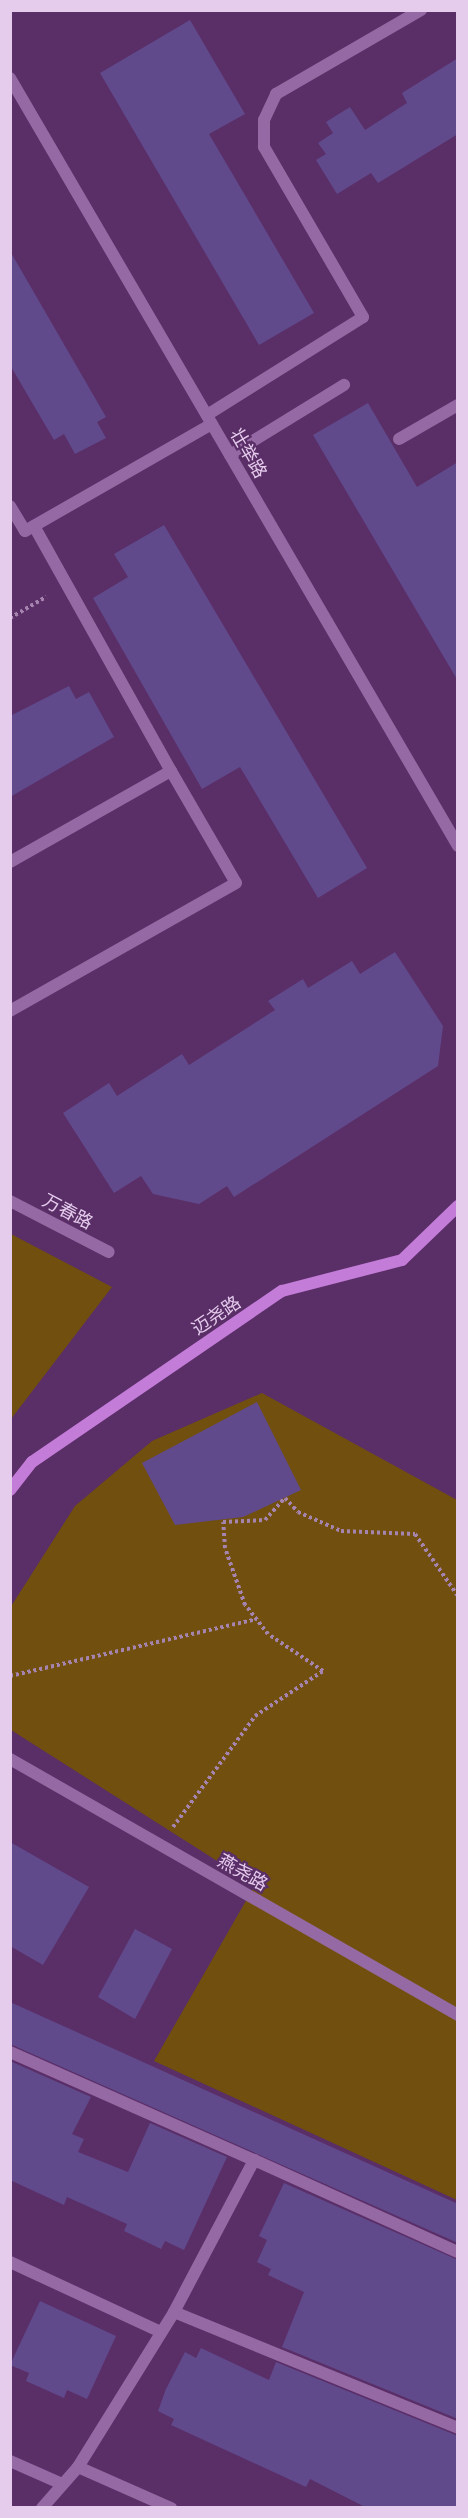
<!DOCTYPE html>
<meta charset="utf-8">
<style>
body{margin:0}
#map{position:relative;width:468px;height:2518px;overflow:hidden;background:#5a2e67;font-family:"Noto Sans","Noto Sans SC",sans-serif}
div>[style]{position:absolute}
.green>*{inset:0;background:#704f0f}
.building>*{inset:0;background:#614a8c}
.path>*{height:4px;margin-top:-2px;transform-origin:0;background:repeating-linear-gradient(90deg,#a684b0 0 3px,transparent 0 6px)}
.lane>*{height:12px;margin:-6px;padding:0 6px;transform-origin:6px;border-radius:6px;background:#9569a3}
.street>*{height:12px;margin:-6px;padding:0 6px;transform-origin:6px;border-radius:6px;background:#9569a3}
.secondary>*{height:12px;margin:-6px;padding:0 6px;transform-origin:6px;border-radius:6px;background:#c37cd8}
span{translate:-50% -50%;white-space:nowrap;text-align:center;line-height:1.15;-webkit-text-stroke:4.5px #5a2e67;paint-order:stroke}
.street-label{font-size:18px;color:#e5cced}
.frame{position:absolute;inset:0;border:12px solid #e5cced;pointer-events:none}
</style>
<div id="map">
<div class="green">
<i style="clip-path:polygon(11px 1234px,112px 1287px,11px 1419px)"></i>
<i style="clip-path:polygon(262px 1393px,457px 1500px,457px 2200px,154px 2061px,255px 1885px,11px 1730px,10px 1608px,75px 1506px,152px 1441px)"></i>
</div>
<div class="building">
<i style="clip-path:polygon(190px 20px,245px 114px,209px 134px,314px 313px,259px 345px,100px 73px)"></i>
<i style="clip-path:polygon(458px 58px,458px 134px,378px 183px,371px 173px,337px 194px,316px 160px,326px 154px,318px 143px,333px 133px,326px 122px,350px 107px,365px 130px,407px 103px,402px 93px)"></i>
<i style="clip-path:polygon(10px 251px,106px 417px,97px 422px,106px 438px,75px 454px,64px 434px,54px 440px,10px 365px)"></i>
<i style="clip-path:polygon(368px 403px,417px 487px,458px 462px,458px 681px,313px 435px)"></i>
<i style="clip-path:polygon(164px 525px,367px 868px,318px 898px,240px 767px,202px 789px,93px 598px,128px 577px,114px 554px)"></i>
<i style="clip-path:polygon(69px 686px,76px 699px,89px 692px,114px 737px,10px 797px,10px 716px)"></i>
<i style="clip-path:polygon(395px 952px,443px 1026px,438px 1066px,234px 1197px,227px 1186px,199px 1204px,153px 1194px,141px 1176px,114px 1193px,63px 1113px,109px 1083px,117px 1096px,182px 1054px,189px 1065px,275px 1010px,268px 1001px,303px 979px,308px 988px,352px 961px,360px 974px)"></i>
<i style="clip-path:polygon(257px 1402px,301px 1490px,243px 1517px,175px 1525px,142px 1463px)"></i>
<i style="clip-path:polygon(10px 1842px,89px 1887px,43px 1965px,10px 1946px)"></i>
<i style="clip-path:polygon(135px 1929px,172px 1949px,135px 2019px,98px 1997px)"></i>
<i style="clip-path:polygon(10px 2002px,458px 2204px,458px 2243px,10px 2044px)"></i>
<i style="clip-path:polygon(10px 2061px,91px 2097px,72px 2134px,84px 2139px,78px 2152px,128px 2172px,150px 2123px,227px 2157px,184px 2250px,165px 2241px,161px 2249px,124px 2231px,127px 2224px,67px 2197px,64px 2205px,10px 2180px)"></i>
<i style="clip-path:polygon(284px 2183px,458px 2260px,458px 2419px,282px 2347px,304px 2292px,268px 2275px,271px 2269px,257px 2262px,267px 2240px,259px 2236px)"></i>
<i style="clip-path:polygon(40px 2301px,116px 2336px,87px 2399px,67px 2390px,64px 2398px,26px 2381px,29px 2373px,10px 2365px)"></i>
<i style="clip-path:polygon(201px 2348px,269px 2380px,276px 2362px,458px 2436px,458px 2508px,367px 2508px,310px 2479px,306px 2487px,171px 2425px,174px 2419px,158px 2411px,166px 2389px,185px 2352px,196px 2358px)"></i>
</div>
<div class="path">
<i style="left:10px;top:618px;width:42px;rotate:-30.3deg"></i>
<i style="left:10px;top:1676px;width:253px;rotate:-13deg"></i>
<i style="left:173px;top:1827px;width:138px;rotate:-53.5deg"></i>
<i style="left:255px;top:1716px;width:82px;rotate:-33.5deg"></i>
<i style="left:323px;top:1671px;width:66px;rotate:-146.1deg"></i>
<i style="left:268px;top:1634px;width:37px;rotate:-128deg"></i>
<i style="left:245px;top:1605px;width:60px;rotate:-109.3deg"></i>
<i style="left:225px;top:1548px;width:26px;rotate:-94deg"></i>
<i style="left:223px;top:1522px;width:42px;rotate:-2.7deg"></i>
<i style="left:265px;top:1520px;width:30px;rotate:-48deg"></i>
<i style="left:285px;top:1498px;width:19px;rotate:47deg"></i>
<i style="left:298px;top:1512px;width:47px;rotate:23.8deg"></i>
<i style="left:341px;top:1531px;width:74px;rotate:2.3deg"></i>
<i style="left:415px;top:1534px;width:75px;rotate:55.3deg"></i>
</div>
<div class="lane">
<i style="left:207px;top:415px;width:184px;rotate:-32.1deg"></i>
<i style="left:363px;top:317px;width:197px;rotate:-120.2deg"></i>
<i style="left:264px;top:147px;width:27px;rotate:-90deg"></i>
<i style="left:264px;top:120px;width:29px;rotate:-65deg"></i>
<i style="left:276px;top:94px;width:168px;rotate:-30.1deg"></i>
<i style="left:399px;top:439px;width:68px;rotate:-30deg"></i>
<i style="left:230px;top:455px;width:134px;rotate:-31.6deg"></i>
<i style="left:10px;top:506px;width:29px;rotate:59deg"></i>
<i style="left:25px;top:531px;width:215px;rotate:-29.8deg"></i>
<i style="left:34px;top:526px;width:281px;rotate:60.8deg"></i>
<i style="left:10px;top:862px;width:185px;rotate:-29.5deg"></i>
<i style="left:171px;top:771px;width:129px;rotate:59.9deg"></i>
<i style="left:236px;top:883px;width:260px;rotate:150.5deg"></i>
<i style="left:10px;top:2052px;width:267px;rotate:23.9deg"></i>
<i style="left:10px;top:2262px;width:166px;rotate:24.9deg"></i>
<i style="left:174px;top:2312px;width:307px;rotate:22.2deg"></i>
<i style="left:10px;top:2461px;width:57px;rotate:23.9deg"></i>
<i style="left:78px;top:2467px;width:102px;rotate:23.8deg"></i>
<i style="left:42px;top:2508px;width:55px;rotate:-48.7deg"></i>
<i style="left:78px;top:2467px;width:182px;rotate:-58.2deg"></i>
<i style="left:174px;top:2312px;width:172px;rotate:-62.2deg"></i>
<i style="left:254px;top:2160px;width:224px;rotate:24.3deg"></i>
</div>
<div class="street">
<i style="left:10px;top:78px;width:889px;rotate:59.74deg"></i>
<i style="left:10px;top:1201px;width:111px;rotate:27.3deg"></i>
<i style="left:10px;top:1759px;width:516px;rotate:29.74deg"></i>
</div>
<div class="secondary">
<i style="left:10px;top:1490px;width:36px;rotate:-52deg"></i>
<i style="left:32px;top:1462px;width:303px;rotate:-34.4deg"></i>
<i style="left:282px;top:1291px;width:124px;rotate:-14.5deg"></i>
<i style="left:402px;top:1260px;width:78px;rotate:-44deg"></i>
</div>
<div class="street-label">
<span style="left:249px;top:453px;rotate:60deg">壮举路</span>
<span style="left:68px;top:1211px;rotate:28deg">万春路</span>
<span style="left:216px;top:1315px;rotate:-34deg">迈尧路</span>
<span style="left:243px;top:1872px;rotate:30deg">燕尧路</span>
</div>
<div class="frame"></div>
</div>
